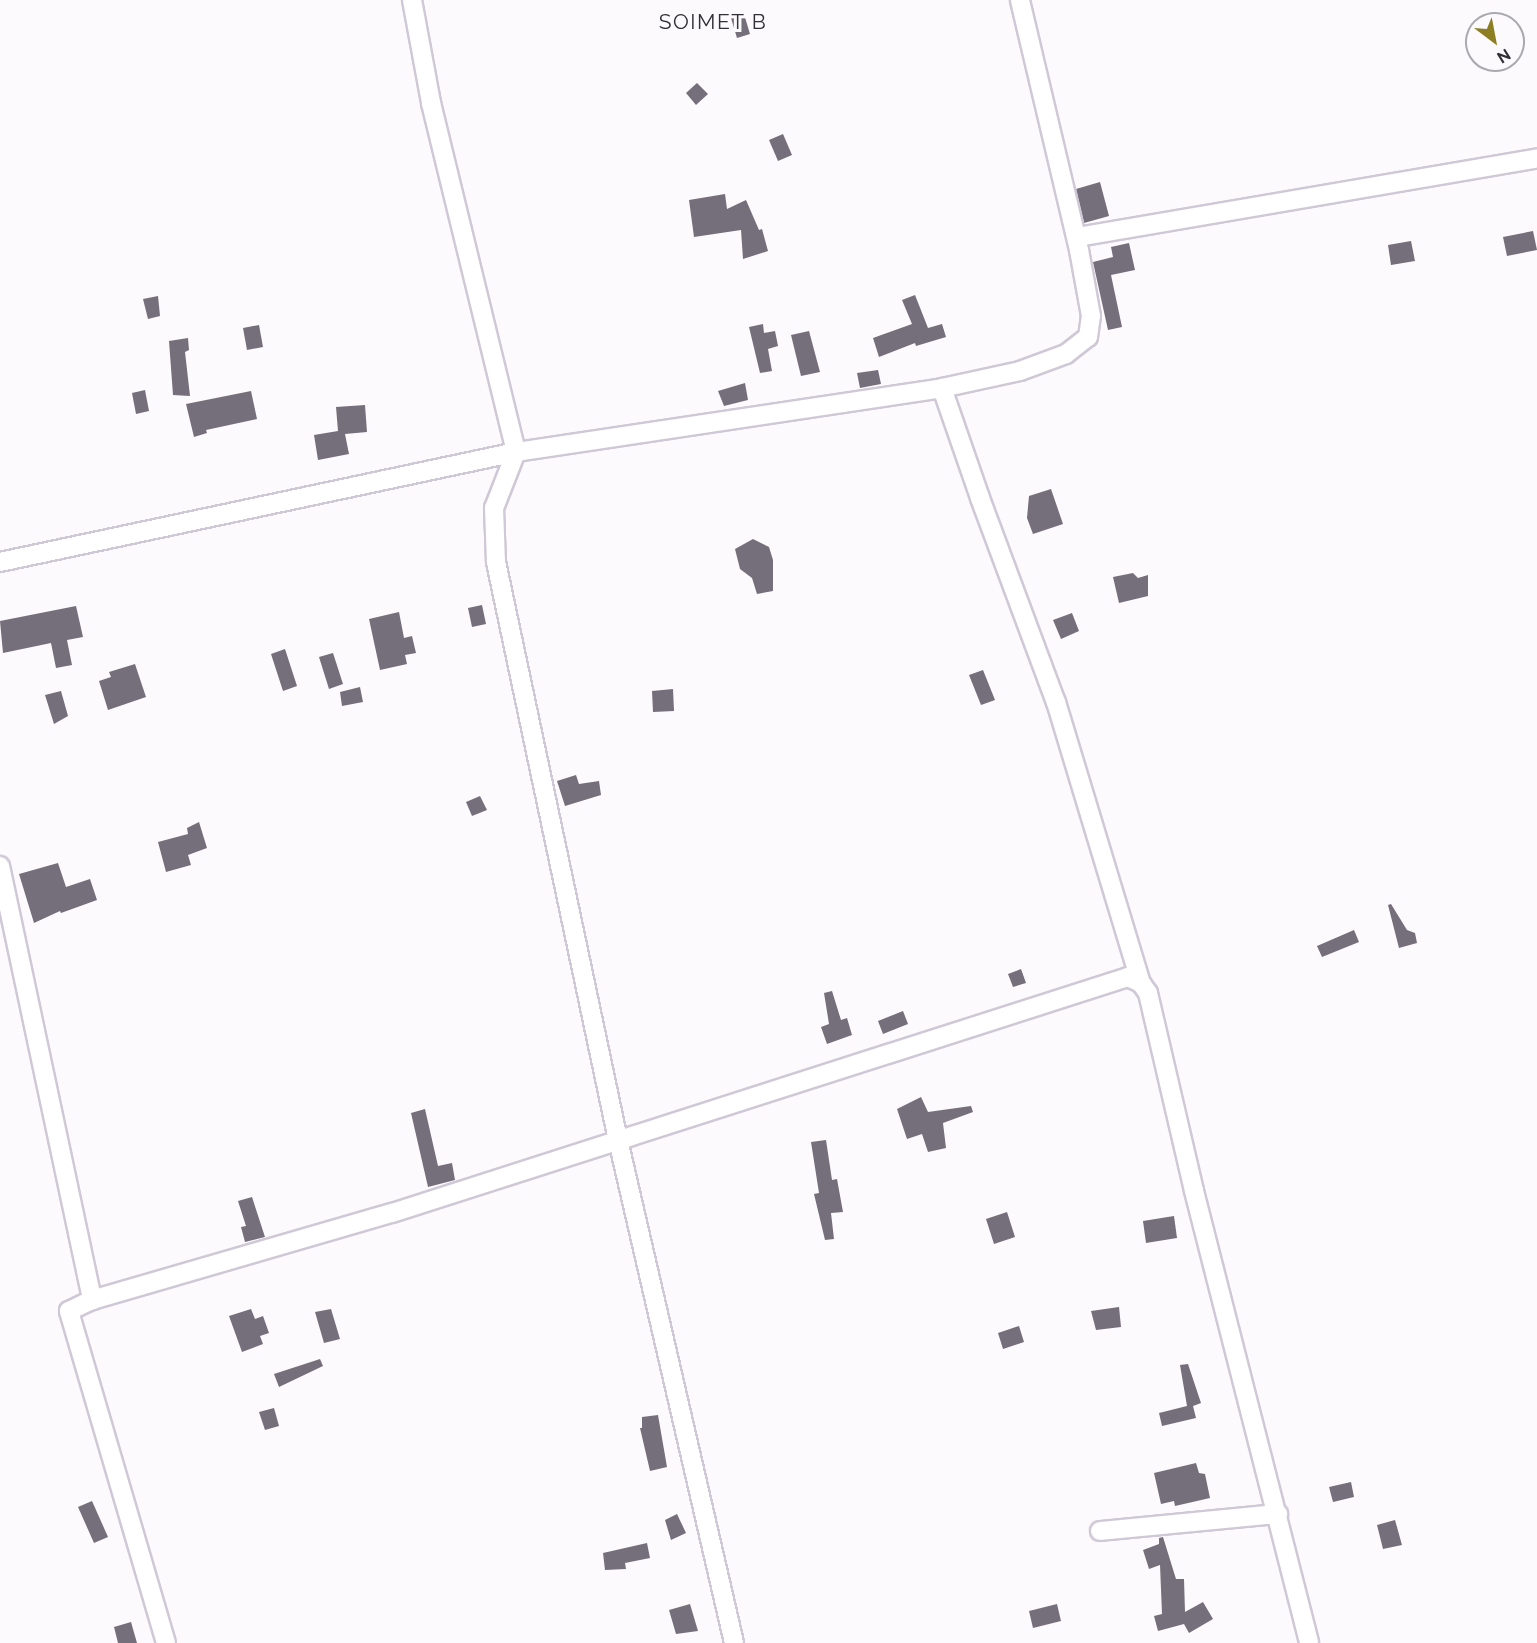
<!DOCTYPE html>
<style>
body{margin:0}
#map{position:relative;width:1537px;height:1643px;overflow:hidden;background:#fcfafd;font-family:Raleway,sans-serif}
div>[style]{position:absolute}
.building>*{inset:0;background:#756e7b}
.roads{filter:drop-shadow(2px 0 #cfc8d6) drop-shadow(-2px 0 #cfc8d6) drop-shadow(0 2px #cfc8d6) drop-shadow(0 -2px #cfc8d6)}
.minor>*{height:18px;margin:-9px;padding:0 9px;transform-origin:9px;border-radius:9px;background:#fff}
span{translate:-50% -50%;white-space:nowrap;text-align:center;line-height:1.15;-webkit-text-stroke:6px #fcfafd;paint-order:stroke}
.quarter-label{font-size:21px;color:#323035;letter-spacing:1.5px}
.north{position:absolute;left:1465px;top:12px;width:60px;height:60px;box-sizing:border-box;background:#fcfafd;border:2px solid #aba9ad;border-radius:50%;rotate:148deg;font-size:16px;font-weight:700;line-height:24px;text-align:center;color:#323035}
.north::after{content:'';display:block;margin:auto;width:21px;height:27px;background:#8d7e24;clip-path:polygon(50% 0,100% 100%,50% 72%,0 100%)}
</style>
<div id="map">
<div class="building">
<i style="clip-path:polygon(744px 14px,750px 34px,737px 38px,731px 18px)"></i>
<i style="clip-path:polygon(697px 83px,708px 94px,696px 105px,686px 93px)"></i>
<i style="clip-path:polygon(783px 134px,792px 155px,778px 161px,769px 140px)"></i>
<i style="clip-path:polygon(1100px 182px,1109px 216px,1084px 223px,1076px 189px)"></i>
<i style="clip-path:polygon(725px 194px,727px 209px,746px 200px,759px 230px,762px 229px,768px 251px,743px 259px,741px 230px,694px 237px,689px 200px)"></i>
<i style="clip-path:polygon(1533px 231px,1537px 250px,1507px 256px,1503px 237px)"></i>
<i style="clip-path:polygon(1411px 241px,1415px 261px,1391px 265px,1388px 245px)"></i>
<i style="clip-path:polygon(1129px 243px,1135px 270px,1111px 275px,1122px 327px,1108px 330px,1093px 262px,1113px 257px,1111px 247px)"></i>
<i style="clip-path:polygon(915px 295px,928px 328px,942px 324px,946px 337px,916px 346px,915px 343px,879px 357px,873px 338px,912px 324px,902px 300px)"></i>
<i style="clip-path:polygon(158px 296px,160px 316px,148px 319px,143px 299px)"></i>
<i style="clip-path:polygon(763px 324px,764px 333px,775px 331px,778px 346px,768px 349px,772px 371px,760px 373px,749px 327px)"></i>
<i style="clip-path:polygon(259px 325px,263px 347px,247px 350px,243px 328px)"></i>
<i style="clip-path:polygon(809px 331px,820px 372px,801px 376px,791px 335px)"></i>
<i style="clip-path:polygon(188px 338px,189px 350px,185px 352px,190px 396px,173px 395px,169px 341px)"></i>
<i style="clip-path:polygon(878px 370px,881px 384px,860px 388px,857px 373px)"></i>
<i style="clip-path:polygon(745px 383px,748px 400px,724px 406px,718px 391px)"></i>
<i style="clip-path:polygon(145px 390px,149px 411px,136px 414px,132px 393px)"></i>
<i style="clip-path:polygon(251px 391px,257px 419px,206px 430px,207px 433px,194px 437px,186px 404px)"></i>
<i style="clip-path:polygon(365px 405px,367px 432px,345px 434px,349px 454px,318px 460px,314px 435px,338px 431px,336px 407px)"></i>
<i style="clip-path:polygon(1051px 489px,1063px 524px,1033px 534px,1027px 518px,1029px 496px)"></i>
<i style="clip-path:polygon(753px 539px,769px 547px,773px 560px,773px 591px,757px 594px,752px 578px,740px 569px,735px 549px)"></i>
<i style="clip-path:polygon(1133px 573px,1138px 578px,1148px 575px,1148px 596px,1119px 603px,1113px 577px)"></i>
<i style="clip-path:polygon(482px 605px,486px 624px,472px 627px,468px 608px)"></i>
<i style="clip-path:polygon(76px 606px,83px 637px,67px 640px,72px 665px,56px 668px,51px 643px,3px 653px,0 621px)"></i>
<i style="clip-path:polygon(399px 612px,404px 638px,412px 636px,416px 653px,405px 655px,407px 664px,380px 670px,369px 619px)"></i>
<i style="clip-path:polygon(1072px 613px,1079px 631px,1061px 639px,1053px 620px)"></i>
<i style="clip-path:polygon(285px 649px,297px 686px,283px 691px,271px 654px)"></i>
<i style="clip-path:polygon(333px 653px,343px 684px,329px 689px,319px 657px)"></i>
<i style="clip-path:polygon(135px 664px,146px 697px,108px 710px,99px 681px,111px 677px,109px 672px)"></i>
<i style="clip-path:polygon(983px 670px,995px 700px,981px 705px,969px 675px)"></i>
<i style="clip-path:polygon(360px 687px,363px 702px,342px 706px,340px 692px)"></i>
<i style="clip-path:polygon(673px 689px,674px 711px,653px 712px,652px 691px)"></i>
<i style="clip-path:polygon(61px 691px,68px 716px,54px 724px,45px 695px)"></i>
<i style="clip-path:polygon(576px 775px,579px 784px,599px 781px,601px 795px,565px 806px,557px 781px)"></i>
<i style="clip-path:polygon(480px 796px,487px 810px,472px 816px,466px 802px)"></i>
<i style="clip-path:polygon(199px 822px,207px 848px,188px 855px,191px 865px,166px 872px,158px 842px,188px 834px,187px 828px)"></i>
<i style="clip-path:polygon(58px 863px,66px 887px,90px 879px,97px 900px,61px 913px,60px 911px,34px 923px,19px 874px)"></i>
<i style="clip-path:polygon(1391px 904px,1407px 930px,1415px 933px,1417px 943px,1399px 948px,1388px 905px)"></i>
<i style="clip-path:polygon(1354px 930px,1359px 942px,1322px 957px,1317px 946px)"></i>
<i style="clip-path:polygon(1021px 969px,1026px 983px,1013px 987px,1008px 974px)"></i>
<i style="clip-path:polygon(832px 991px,841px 1020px,847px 1018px,852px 1035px,827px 1044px,821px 1027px,829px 1024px,824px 993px)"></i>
<i style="clip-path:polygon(903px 1011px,908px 1024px,883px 1034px,878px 1021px)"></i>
<i style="clip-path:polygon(921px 1097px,928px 1112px,971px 1106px,973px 1112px,943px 1123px,946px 1148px,928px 1152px,922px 1134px,907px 1139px,897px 1109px)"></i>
<i style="clip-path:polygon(425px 1109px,438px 1166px,452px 1163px,455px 1180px,428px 1187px,411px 1113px)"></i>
<i style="clip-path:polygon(826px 1140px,832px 1180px,837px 1179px,843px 1212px,831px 1213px,834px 1239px,825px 1240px,814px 1194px,819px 1193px,811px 1142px)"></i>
<i style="clip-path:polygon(252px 1197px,265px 1237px,245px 1242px,241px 1227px,246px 1226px,238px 1201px)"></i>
<i style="clip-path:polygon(1007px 1212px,1015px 1237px,994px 1244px,986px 1219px)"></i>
<i style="clip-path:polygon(1174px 1216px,1177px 1238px,1146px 1243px,1143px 1221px)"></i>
<i style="clip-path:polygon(1119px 1307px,1121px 1327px,1096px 1330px,1091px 1311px)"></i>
<i style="clip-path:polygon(251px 1309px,255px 1319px,263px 1316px,269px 1333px,260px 1336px,263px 1344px,242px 1352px,229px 1316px)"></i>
<i style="clip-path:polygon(331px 1309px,340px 1339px,324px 1343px,315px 1312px)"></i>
<i style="clip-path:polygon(1019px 1326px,1024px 1342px,1003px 1349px,998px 1333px)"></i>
<i style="clip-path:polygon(320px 1359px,323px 1366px,279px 1387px,274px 1374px)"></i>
<i style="clip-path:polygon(1188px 1364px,1201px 1403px,1193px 1406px,1196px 1418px,1162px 1426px,1159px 1413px,1187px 1406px,1180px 1365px)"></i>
<i style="clip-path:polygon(274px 1408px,279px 1426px,265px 1430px,259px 1412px)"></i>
<i style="clip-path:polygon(658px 1415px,667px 1467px,650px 1471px,640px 1428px,642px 1428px,642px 1417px)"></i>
<i style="clip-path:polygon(1196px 1463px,1199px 1473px,1205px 1474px,1210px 1498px,1175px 1506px,1174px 1501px,1161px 1504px,1154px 1473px)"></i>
<i style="clip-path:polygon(1351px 1482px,1354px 1497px,1333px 1502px,1329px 1487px)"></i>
<i style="clip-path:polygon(92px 1501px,108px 1537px,94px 1543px,78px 1507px)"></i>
<i style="clip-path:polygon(677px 1514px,686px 1533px,671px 1540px,665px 1520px)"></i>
<i style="clip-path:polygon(1395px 1520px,1402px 1545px,1383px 1549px,1377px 1525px)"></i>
<i style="clip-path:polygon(1163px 1537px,1176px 1579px,1184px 1579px,1185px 1612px,1203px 1602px,1213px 1619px,1189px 1633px,1184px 1624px,1158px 1631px,1154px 1616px,1162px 1614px,1160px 1565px,1149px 1569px,1143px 1550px,1159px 1544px,1159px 1538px)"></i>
<i style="clip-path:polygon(647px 1543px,650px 1558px,625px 1563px,626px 1569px,605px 1570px,603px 1553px)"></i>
<i style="clip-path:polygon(690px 1604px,698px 1631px,676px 1634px,669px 1610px)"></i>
<i style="clip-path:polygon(1057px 1604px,1061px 1621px,1033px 1628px,1029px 1611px)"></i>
<i style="clip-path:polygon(131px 1622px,137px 1643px,118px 1643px,114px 1627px)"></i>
</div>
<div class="roads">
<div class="minor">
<i style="left:412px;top:0;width:105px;rotate:79.5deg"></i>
<i style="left:431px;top:103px;width:359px;rotate:76.3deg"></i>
<i style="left:516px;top:452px;width:60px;rotate:111.4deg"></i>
<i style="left:494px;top:508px;width:54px;rotate:87.9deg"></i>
<i style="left:496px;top:562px;width:591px;rotate:78.08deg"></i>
<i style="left:618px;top:1140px;width:516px;rotate:77.01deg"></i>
<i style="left:1077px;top:237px;width:467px;rotate:-9.7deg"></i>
<i style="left:942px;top:388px;width:80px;rotate:-12.3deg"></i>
<i style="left:1020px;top:371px;width:49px;rotate:-20.3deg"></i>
<i style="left:1066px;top:354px;width:28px;rotate:-38deg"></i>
<i style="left:1088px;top:337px;width:21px;rotate:-82deg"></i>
<i style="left:1091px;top:316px;width:67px;rotate:-100.3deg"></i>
<i style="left:1079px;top:250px;width:257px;rotate:-103.3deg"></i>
<i style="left:0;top:562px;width:528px;rotate:-12.03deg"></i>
<i style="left:516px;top:452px;width:431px;rotate:-8.5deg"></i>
<i style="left:942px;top:388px;width:116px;rotate:70.9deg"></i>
<i style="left:980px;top:498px;width:218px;rotate:69.6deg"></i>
<i style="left:1056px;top:702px;width:294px;rotate:73.2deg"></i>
<i style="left:0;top:866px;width:444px;rotate:78deg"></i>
<i style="left:1100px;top:1531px;width:179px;rotate:-5.5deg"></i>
<i style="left:166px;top:1643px;width:346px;rotate:-106.3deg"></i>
<i style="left:69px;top:1311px;width:25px;rotate:-26deg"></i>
<i style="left:92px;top:1300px;width:312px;rotate:-16.2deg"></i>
<i style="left:392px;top:1213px;width:773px;rotate:-17.78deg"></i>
<i style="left:1128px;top:977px;width:14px;rotate:25deg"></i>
<i style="left:1141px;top:983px;width:12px;rotate:55deg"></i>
<i style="left:1148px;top:993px;width:203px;rotate:76.9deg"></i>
<i style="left:1194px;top:1191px;width:466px;rotate:75.7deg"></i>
</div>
</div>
<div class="quarter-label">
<span style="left:713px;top:22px">SOIMET B</span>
</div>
<div class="north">N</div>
</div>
